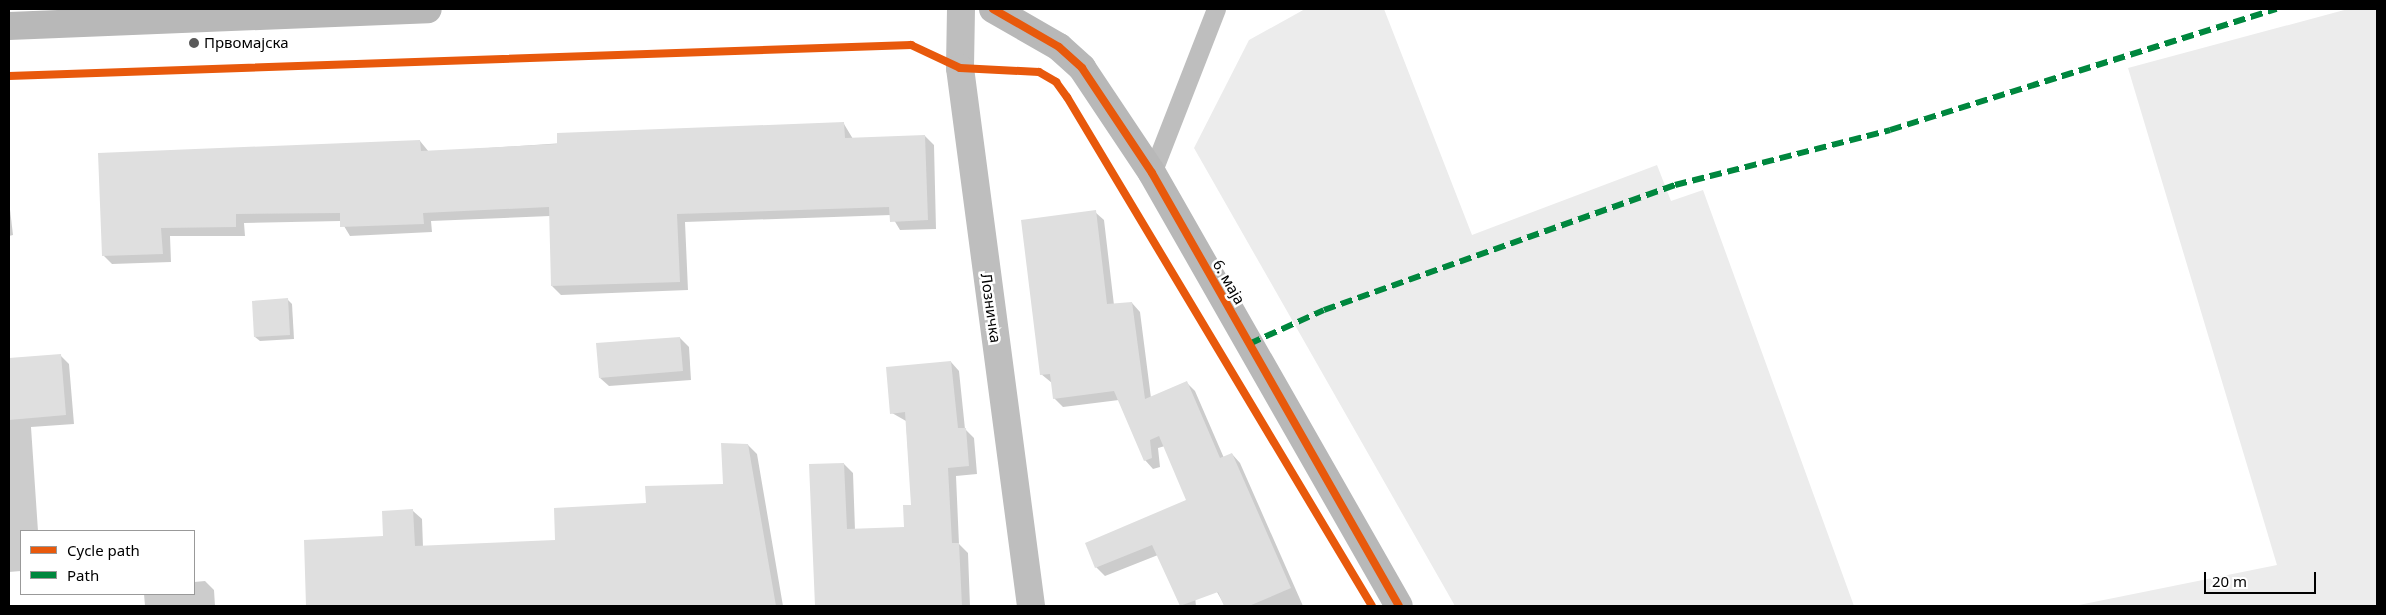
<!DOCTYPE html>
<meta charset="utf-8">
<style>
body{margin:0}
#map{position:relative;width:2386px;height:615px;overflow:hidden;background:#fff;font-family:"Noto Sans",sans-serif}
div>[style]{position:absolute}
.green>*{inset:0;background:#ececec}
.shadow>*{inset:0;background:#0003}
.building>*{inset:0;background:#dfdfdf}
.lane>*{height:19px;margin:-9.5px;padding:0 9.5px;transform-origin:9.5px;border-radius:9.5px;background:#bebebe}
.street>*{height:28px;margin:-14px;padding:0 14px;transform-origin:14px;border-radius:14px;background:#bebebe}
.secondary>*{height:28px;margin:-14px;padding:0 14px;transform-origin:14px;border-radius:14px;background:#b8b8b8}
.quiet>*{height:6px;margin-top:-3px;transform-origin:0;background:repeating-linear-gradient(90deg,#00873e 0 12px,transparent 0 18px)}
.cycleway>*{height:8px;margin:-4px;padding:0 4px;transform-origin:4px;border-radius:4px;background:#e8590c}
.dots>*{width:14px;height:14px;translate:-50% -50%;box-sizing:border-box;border:2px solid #fff;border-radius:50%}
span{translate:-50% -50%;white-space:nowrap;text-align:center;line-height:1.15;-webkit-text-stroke:5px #fff;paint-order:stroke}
.poi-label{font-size:15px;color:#000}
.left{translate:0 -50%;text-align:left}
.street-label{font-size:15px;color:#000}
.frame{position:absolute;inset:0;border:10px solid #000;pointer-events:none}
.legend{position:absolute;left:20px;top:530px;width:175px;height:65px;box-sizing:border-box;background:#fff;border:1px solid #999;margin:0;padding:6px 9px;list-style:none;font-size:15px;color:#000}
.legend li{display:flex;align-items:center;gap:10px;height:25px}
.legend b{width:25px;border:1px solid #999}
.scale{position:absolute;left:2204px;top:572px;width:112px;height:22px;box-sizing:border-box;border:2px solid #000;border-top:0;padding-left:6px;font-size:15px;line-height:18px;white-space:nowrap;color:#000;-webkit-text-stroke:4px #fff;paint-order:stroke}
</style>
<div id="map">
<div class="green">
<i style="clip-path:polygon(1305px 9px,1384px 9px,1472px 235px,1657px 165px,1671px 201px,1703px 190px,1854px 606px,1455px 606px,1194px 148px,1249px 40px)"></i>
<i style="clip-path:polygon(2348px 9px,2377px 9px,2377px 606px,2074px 606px,2277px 565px,2128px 68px)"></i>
</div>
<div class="shadow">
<i style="clip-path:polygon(844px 124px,853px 139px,925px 136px,934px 145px,936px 229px,900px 230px,891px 215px,685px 222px,688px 290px,561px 295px,552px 286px,550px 216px,431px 221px,432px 232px,350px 236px,341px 221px,244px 223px,245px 236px,170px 236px,171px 262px,112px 264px,104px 256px,99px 154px,420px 141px,429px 152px)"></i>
<i style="clip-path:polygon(9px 201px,13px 235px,9px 236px)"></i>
<i style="clip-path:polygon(1095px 212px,1104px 220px,1114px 305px,1132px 303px,1140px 312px,1151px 398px,1187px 383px,1195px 391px,1224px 458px,1232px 454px,1240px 463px,1303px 606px,1225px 606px,1189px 543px,1196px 606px,1181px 606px,1158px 555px,1105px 576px,1096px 567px,1188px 501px,1165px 446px,1158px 448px,1160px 467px,1153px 469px,1145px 460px,1119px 400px,1063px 407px,1054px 398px,1052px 383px,1041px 374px)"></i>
<i style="clip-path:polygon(288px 300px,292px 304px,294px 339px,260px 341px,255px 337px)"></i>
<i style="clip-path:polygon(680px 338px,689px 347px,691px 380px,609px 386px,600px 378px)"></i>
<i style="clip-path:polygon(60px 355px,69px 364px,74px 424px,31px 427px,38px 531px,21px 531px,21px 571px,9px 572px,9px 359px)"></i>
<i style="clip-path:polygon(951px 362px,959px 371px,965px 429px,974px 438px,977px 474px,956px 476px,959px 544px,968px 553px,970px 606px,816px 606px,810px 465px,844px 464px,853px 473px,855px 530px,906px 528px,912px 506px,906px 421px,892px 413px)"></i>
<i style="clip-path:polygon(748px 445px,757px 454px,783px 606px,308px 606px,305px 541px,384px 537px,413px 511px,422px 519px,423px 547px,556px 541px,647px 504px,724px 486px)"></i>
<i style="clip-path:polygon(205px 581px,214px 590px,215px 606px,145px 606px,144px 594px,194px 594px,194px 582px)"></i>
</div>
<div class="building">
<i style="clip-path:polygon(844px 122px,845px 138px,925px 135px,928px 220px,890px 222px,889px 207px,677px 214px,680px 282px,551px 286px,549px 207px,423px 213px,424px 224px,340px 227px,340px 213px,236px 214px,236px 227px,161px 228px,163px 254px,102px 256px,98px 153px,420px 140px,421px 151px,557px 144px,557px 133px)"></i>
<i style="clip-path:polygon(1096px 210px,1107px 304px,1132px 302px,1145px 399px,1187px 381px,1220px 458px,1232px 453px,1291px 588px,1249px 606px,1224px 606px,1218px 592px,1180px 606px,1152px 545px,1095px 568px,1085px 543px,1186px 500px,1159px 436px,1150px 440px,1152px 458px,1144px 461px,1114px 391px,1053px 399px,1050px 374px,1040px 375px,1021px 220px)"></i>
<i style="clip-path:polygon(288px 298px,290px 335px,254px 337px,252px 301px)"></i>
<i style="clip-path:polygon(680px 337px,683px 371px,599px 378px,596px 343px)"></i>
<i style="clip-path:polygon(61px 354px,66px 415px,9px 420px,9px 358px)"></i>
<i style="clip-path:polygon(951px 361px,958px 428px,966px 428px,969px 466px,948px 468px,952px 543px,959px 543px,962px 606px,815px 606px,809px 464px,844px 463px,847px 529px,904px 527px,903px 505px,911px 505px,905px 412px,890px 414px,886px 367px)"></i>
<i style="clip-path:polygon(721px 443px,748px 444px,776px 606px,306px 606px,304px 540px,383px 536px,382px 511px,413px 509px,415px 546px,555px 540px,554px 508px,646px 503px,645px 486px,723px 484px)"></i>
</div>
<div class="lane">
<i style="left:1152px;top:173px;width:176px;rotate:-68.7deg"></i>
</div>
<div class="street">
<i style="left:961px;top:9px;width:59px;rotate:91deg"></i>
<i style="left:960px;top:68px;width:543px;rotate:82.48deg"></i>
</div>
<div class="secondary">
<i style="left:993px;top:9px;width:76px;rotate:29.9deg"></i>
<i style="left:1059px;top:47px;width:31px;rotate:42deg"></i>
<i style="left:1082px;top:68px;width:126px;rotate:56.3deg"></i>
<i style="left:1152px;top:173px;width:498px;rotate:60.3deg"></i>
<i style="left:9px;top:26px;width:419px;rotate:-2.3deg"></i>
</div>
<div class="quiet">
<i style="left:1249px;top:344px;width:82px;rotate:-24.4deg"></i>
<i style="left:1324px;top:310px;width:373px;rotate:-19.6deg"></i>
<i style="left:1675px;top:185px;width:222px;rotate:-14.3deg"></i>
<i style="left:1890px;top:130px;width:405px;rotate:-17.4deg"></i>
</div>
<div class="cycleway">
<i style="left:993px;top:9px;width:76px;rotate:29.9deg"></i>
<i style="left:1059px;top:47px;width:31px;rotate:42deg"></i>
<i style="left:1082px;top:68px;width:126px;rotate:56.3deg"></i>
<i style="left:1152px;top:173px;width:498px;rotate:60.3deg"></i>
<i style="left:9px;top:76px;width:903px;rotate:-1.97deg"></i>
<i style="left:911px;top:45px;width:54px;rotate:25.1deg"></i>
<i style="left:960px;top:68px;width:79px;rotate:2.9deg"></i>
<i style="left:1039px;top:72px;width:20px;rotate:30deg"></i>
<i style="left:1056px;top:82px;width:19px;rotate:54deg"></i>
<i style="left:1067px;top:97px;width:593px;rotate:59.07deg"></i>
</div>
<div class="dots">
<i style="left:194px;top:43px;background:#595959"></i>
</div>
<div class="poi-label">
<span class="left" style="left:204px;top:43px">Првомајска</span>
</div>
<div class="street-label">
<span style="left:1229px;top:282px;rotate:60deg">6. маја</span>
<span style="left:991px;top:308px;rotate:82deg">Лозничка</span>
</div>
<div class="frame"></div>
<ul class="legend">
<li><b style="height:6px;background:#e8590c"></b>Cycle path</li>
<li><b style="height:6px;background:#00873e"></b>Path</li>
</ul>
<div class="scale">20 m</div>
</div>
